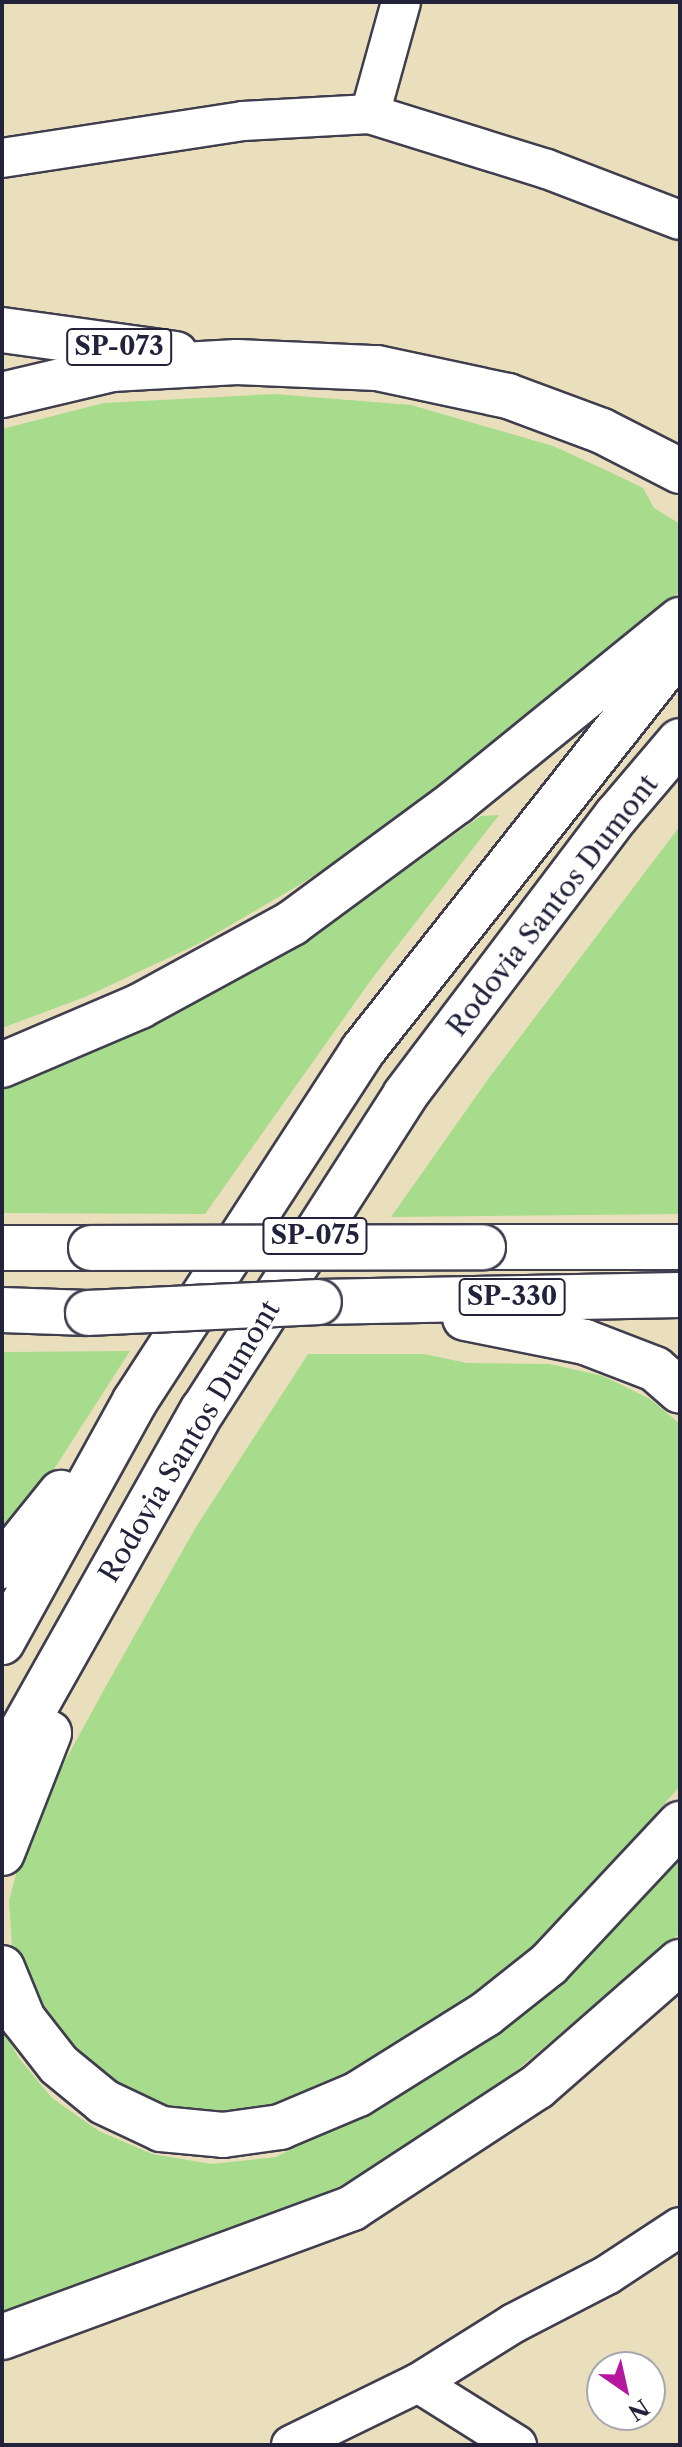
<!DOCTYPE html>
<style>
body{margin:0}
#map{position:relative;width:682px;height:2447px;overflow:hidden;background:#eadfbc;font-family:"Libre Caslon Text",serif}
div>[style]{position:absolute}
.green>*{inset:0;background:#a7dc8c}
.roads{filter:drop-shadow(2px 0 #403e4e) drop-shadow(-2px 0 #403e4e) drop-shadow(0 2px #403e4e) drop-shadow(0 -2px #403e4e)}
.street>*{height:38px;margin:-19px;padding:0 19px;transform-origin:19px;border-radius:19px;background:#fff}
.primary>*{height:44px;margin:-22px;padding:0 22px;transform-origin:22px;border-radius:22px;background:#fff}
.highway>*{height:44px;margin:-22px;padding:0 22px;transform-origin:22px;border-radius:22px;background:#fff}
.bridges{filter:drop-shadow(2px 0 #403e4e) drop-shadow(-2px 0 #403e4e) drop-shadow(0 2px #403e4e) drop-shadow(0 -2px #403e4e)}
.highway-bridge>*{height:44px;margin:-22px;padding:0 22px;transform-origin:22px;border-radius:22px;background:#fff}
span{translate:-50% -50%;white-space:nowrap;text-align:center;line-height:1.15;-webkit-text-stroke:6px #fff;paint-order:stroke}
.shield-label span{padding:2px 6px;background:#fff;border:2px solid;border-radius:6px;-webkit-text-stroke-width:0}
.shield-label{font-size:26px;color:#22223b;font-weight:700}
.street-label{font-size:28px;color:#22223b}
.frame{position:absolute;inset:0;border:4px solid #22223b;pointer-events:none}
.north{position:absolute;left:586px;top:2351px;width:80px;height:80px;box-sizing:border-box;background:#fff;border:2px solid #a7a7b1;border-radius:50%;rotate:146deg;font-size:22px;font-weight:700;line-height:32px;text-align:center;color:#22223b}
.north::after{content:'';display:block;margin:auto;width:28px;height:36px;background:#b5179e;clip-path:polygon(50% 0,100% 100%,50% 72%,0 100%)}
</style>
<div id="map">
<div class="green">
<i style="clip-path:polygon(274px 394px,411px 405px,553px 446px,608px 471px,643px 488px,654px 508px,680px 524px,680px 591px,580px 683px,417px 808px,301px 884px,198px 944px,85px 997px,2px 1028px,2px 429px,104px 403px)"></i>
<i style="clip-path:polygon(499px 815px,371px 980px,205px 1214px,2px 1213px,2px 1083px,310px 937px,481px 816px)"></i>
<i style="clip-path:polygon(680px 826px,680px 1214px,391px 1217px,489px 1078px)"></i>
<i style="clip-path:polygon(130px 1351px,2px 1550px,2px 1352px)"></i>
<i style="clip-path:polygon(308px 1354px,424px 1354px,467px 1363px,550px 1364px,603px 1376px,650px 1399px,680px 1424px,680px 1786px,537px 1948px,479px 1996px,341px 2087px,245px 2120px,157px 2111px,83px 2065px,29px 1990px,12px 1946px,9px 1901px,20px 1859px,53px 1783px,106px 1686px,196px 1527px)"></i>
<i style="clip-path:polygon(680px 1844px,680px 1933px,505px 2080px,405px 2150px,314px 2200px,2px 2321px,2px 2027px,18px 2057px,52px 2098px,99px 2131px,152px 2154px,212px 2164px,276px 2157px,350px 2119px)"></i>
</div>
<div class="roads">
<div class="street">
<i style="left:370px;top:114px;width:116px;rotate:-74.5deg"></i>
<i style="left:2px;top:158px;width:244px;rotate:-8.7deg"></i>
<i style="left:243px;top:121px;width:127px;rotate:-3.2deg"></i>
<i style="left:370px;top:114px;width:185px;rotate:17.3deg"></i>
<i style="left:547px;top:169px;width:142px;rotate:21deg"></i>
<i style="left:418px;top:2383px;width:117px;rotate:32.1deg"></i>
<i style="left:291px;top:2445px;width:141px;rotate:-26deg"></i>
<i style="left:418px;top:2383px;width:113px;rotate:-32deg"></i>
<i style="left:514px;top:2323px;width:105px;rotate:-27.3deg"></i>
<i style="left:607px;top:2275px;width:87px;rotate:-33.3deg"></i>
</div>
<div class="primary">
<i style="left:2px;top:330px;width:175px;rotate:7.9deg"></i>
</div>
<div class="highway">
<i style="left:2px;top:395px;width:113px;rotate:-13.3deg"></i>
<i style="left:112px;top:369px;width:125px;rotate:-3.2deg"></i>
<i style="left:237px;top:362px;width:140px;rotate:2.5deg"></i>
<i style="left:377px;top:368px;width:134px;rotate:12.1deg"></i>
<i style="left:508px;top:396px;width:100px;rotate:20.4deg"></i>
<i style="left:602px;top:431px;width:88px;rotate:27.1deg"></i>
<i style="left:2px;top:1065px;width:150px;rotate:-23.1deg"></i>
<i style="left:140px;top:1006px;width:173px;rotate:-28.6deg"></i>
<i style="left:292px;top:923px;width:204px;rotate:-36.4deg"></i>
<i style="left:456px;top:802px;width:289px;rotate:-39.1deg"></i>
<i style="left:483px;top:1247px;width:197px"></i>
<i style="left:2px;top:1248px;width:89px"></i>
<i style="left:319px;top:1302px;width:361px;rotate:-1.1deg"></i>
<i style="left:2px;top:1310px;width:86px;rotate:2deg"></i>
<i style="left:465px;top:1318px;width:122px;rotate:11.3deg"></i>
<i style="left:585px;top:1342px;width:75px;rotate:21.1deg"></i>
<i style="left:655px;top:1369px;width:33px;rotate:41deg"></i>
<i style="left:2px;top:1566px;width:94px;rotate:-51.1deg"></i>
<i style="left:2px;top:1642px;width:275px;rotate:-61.1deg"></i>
<i style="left:135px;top:1401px;width:419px;rotate:-57deg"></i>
<i style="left:363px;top:1050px;width:511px;rotate:-51.67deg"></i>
<i style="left:2px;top:1766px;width:409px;rotate:-60.6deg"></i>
<i style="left:203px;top:1410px;width:374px;rotate:-57.3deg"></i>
<i style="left:405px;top:1095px;width:351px;rotate:-52.9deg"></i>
<i style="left:617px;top:815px;width:97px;rotate:-49.6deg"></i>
<i style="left:2px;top:1853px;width:129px;rotate:-68.6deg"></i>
<i style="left:2px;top:1968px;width:55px;rotate:67.6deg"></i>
<i style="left:23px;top:2019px;width:58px;rotate:52deg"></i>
<i style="left:59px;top:2065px;width:58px;rotate:39.4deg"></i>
<i style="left:104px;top:2102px;width:63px;rotate:25.3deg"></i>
<i style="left:161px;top:2129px;width:62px;rotate:5.5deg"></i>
<i style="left:223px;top:2135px;width:58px;rotate:-8deg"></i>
<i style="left:280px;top:2127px;width:85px;rotate:-22.9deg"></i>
<i style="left:358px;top:2094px;width:151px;rotate:-32deg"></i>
<i style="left:486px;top:2014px;width:80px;rotate:-38.4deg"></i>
<i style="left:549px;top:1964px;width:192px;rotate:-46.9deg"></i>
<i style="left:2px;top:2337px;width:373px;rotate:-20.2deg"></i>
<i style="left:352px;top:2208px;width:221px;rotate:-33.2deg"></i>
<i style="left:537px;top:2087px;width:190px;rotate:-41.2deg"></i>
</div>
</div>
<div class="bridges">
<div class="highway-bridge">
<i style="left:91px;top:1248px;width:392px;rotate:-0.1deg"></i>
<i style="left:88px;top:1313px;width:231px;rotate:-2.7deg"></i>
</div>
</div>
<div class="shield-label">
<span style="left:119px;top:347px">SP-073</span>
<span style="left:315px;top:1236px">SP-075</span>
<span style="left:512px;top:1297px">SP-330</span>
</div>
<div class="street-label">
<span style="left:552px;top:905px;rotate:-52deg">Rodovia Santos Dumont</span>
<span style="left:189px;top:1441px;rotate:-59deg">Rodovia Santos Dumont</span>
</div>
<div class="frame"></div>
<div class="north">N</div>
</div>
